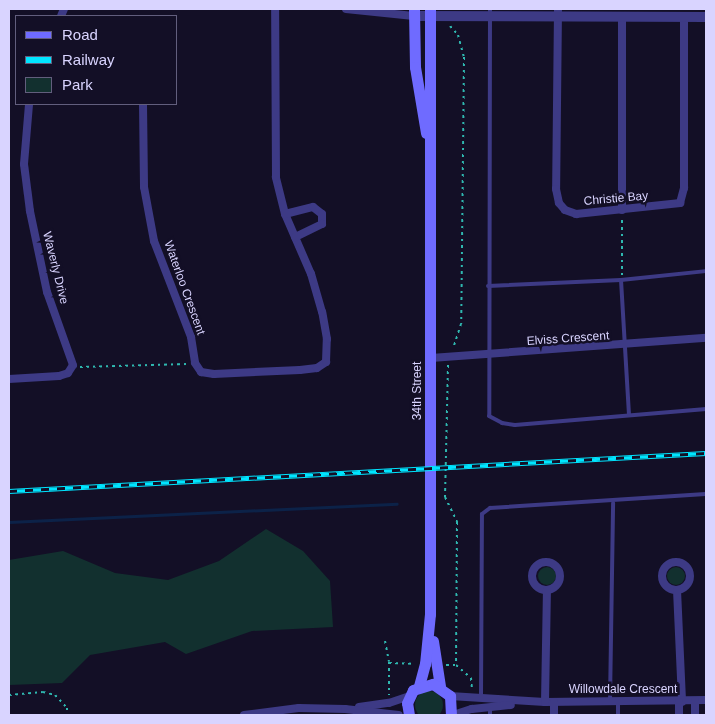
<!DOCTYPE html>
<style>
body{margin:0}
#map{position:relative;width:715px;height:724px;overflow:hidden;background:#130f26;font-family:Helvetica,sans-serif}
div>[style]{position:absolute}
.green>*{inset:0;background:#12302f}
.round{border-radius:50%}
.stream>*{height:2.5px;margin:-1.25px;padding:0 1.25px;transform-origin:1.25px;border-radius:1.25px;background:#0c2248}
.path>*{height:2px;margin-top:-1px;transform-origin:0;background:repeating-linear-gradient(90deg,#2fb8b0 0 2.5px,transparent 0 6.5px)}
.service>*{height:4px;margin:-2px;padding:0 2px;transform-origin:2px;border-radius:2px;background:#3d3a85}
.minor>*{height:8px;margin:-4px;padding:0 4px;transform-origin:4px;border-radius:4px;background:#3d3a85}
.minor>.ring{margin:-4px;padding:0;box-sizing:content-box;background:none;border:8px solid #3d3a85;border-radius:50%}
.tertiary>*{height:10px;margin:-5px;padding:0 5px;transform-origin:5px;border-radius:5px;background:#3d3a85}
.secondary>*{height:11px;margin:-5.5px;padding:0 5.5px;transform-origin:5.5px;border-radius:5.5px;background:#6f6bff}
.rail>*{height:4.5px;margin-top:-2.25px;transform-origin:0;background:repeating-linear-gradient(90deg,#130f26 0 8px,#00e5ff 0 16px);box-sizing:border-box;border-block:1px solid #00e5ff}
span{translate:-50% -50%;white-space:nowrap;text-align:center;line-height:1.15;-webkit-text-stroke:5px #130f26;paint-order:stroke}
.street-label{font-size:12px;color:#d9d4ff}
.frame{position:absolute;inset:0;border:10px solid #d9d4ff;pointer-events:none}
.legend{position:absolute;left:15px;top:15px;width:162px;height:90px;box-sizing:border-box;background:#130f26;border:1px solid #625e7d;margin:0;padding:6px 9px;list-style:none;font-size:15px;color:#d9d4ff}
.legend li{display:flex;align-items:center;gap:10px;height:25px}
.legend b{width:25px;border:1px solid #625e7d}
</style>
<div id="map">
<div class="green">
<i style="clip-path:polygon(266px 529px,303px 551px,330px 581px,333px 627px,252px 631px,186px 654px,165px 642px,90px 655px,62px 683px,9px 685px,9px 560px,63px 551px,115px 573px,168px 580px,219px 561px)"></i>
<i class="round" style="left:538px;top:567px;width:18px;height:18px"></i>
<i class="round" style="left:667px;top:567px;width:18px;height:18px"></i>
<i class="round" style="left:415px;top:691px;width:28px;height:28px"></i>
</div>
<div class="stream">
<i style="left:9px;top:522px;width:388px;rotate:-2.7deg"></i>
</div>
<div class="path">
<i style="left:450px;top:26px;width:12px;rotate:48deg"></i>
<i style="left:458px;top:35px;width:23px;rotate:75deg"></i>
<i style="left:464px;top:57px;width:267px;rotate:90.6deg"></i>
<i style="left:461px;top:324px;width:26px;rotate:108deg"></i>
<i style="left:622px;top:275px;width:58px;rotate:-90deg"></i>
<i style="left:448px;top:365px;width:132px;rotate:91.3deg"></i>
<i style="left:445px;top:497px;width:28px;rotate:64deg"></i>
<i style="left:457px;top:522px;width:143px;rotate:90.4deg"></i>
<i style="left:456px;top:665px;width:20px;rotate:41deg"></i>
<i style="left:471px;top:678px;width:12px;rotate:85deg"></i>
<i style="left:80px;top:367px;width:107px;rotate:-1.6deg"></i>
<i style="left:385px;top:641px;width:21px;rotate:79deg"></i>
<i style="left:389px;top:662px;width:33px;rotate:90deg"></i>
<i style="left:389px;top:663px;width:25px;rotate:2deg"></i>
<i style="left:446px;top:665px;width:10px"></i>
<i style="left:9px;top:695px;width:34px;rotate:-5deg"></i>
<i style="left:43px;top:692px;width:12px;rotate:14deg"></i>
<i style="left:55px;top:695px;width:18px;rotate:47deg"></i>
<i style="left:67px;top:708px;width:7px;rotate:90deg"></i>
</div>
<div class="service">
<i style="left:490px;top:9px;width:407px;rotate:90.1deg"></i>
<i style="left:489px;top:416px;width:15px;rotate:28deg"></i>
<i style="left:502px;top:423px;width:13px;rotate:9deg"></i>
<i style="left:515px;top:425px;width:192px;rotate:-4.8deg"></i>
<i style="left:621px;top:280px;width:135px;rotate:86.6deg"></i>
<i style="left:488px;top:286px;width:133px;rotate:-2.6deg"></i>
<i style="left:621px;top:280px;width:85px;rotate:-6deg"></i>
<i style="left:481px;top:697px;width:183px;rotate:-89.7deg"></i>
<i style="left:482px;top:514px;width:10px;rotate:-37deg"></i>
<i style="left:490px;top:508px;width:216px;rotate:-3.7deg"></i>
<i style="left:610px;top:701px;width:198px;rotate:-89.1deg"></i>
<i style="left:490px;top:707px;width:8px;rotate:90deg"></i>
<i style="left:618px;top:715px;width:14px;rotate:-90deg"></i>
</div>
<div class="minor">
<i style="left:346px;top:9px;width:68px;rotate:5.9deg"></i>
<i style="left:558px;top:9px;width:180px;rotate:90.6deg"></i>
<i style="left:556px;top:189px;width:14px;rotate:78deg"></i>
<i style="left:559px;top:203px;width:9px;rotate:49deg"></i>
<i style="left:565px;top:210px;width:12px;rotate:20deg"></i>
<i style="left:576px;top:214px;width:105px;rotate:-6deg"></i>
<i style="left:680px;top:203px;width:16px;rotate:-75deg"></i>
<i style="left:684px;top:188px;width:172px;rotate:-90deg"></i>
<i style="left:61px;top:16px;width:8px;rotate:-67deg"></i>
<i style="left:622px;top:16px;width:194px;rotate:90deg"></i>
<i style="left:143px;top:104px;width:83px;rotate:89.3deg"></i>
<i style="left:144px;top:187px;width:55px;rotate:79.5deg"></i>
<i style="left:154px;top:241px;width:103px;rotate:68.9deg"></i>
<i style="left:191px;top:337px;width:26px;rotate:81deg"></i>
<i style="left:195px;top:363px;width:11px;rotate:56deg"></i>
<i style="left:201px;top:372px;width:13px;rotate:9deg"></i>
<i style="left:214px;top:374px;width:86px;rotate:-2.7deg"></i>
<i style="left:300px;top:370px;width:17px;rotate:-7deg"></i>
<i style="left:317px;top:368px;width:11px;rotate:-34deg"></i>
<i style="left:326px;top:362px;width:23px;rotate:-88deg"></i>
<i style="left:327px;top:339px;width:27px;rotate:-100deg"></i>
<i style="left:322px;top:312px;width:40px;rotate:-106deg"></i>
<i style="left:311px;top:274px;width:65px;rotate:-113.4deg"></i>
<i style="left:285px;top:214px;width:38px;rotate:-104deg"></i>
<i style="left:276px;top:177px;width:168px;rotate:-90.3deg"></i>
<i style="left:285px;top:214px;width:29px;rotate:-14deg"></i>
<i style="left:313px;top:207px;width:11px;rotate:38deg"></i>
<i style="left:322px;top:214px;width:10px;rotate:90deg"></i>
<i style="left:322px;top:224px;width:30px;rotate:154deg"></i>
<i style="left:431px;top:358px;width:276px;rotate:-4.2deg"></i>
<i style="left:9px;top:379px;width:50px;rotate:-3.4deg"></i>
<i style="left:59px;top:376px;width:9px;rotate:-18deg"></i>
<i style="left:68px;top:373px;width:9px;rotate:-58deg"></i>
<i style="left:73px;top:365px;width:77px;rotate:-109.6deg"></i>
<i style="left:47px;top:292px;width:83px;rotate:-101.9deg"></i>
<i style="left:30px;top:211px;width:47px;rotate:-97.3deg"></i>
<i style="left:24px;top:164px;width:60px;rotate:-85.2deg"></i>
<i class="ring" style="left:532px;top:562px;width:20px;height:20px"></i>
<i class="ring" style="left:662px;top:562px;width:20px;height:20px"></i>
<i style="left:677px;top:590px;width:112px;rotate:87.4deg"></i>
<i style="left:450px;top:696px;width:95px;rotate:3.6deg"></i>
<i style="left:545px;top:702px;width:161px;rotate:-0.7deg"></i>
<i style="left:695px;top:701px;width:14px;rotate:90deg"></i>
<i style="left:545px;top:702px;width:112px;rotate:-89deg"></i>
<i style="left:554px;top:702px;width:13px;rotate:90deg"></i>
<i style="left:679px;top:702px;width:13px;rotate:90deg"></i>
<i style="left:359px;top:707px;width:30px;rotate:-8deg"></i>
<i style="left:389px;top:703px;width:21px;rotate:-19deg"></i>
<i style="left:244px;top:715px;width:55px;rotate:-7.3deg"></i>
<i style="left:299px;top:708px;width:46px;rotate:1.2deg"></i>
<i style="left:345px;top:709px;width:54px;rotate:6.3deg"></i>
<i style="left:453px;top:715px;width:20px;rotate:-18deg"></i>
<i style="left:472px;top:709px;width:39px;rotate:-6deg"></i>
</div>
<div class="tertiary">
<i style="left:414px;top:16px;width:292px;rotate:0.2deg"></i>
</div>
<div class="secondary">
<i style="left:414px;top:9px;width:58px;rotate:89deg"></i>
<i style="left:415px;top:67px;width:67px;rotate:80.5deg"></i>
<i style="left:433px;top:641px;width:46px;rotate:81.2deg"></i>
<i style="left:419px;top:686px;width:23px;rotate:-75deg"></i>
<i style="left:425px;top:664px;width:50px;rotate:-84.3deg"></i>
<i style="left:430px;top:614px;width:605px;rotate:-90deg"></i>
<i style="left:409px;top:715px;width:12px;rotate:-99deg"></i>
<i style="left:407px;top:703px;width:14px;rotate:-65deg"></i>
<i style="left:413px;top:690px;width:21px;rotate:-17deg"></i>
<i style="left:433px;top:684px;width:21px;rotate:35deg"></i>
<i style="left:450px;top:696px;width:19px;rotate:87deg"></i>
</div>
<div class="rail">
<i style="left:9px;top:491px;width:698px;rotate:-3.12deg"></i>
</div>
<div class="street-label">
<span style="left:616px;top:199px;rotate:-5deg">Christie Bay</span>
<span style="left:55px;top:268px;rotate:76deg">Waverly Drive</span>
<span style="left:184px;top:288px;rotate:70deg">Waterloo Crescent</span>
<span style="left:568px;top:339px;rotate:-4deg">Elviss Crescent</span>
<span style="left:418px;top:391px;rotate:-90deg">34th Street</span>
<span style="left:623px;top:690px">Willowdale Crescent</span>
</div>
<div class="frame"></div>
<ul class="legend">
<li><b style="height:6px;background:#6f6bff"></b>Road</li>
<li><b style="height:6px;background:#00e5ff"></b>Railway</li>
<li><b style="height:14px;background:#12302f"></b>Park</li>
</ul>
</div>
